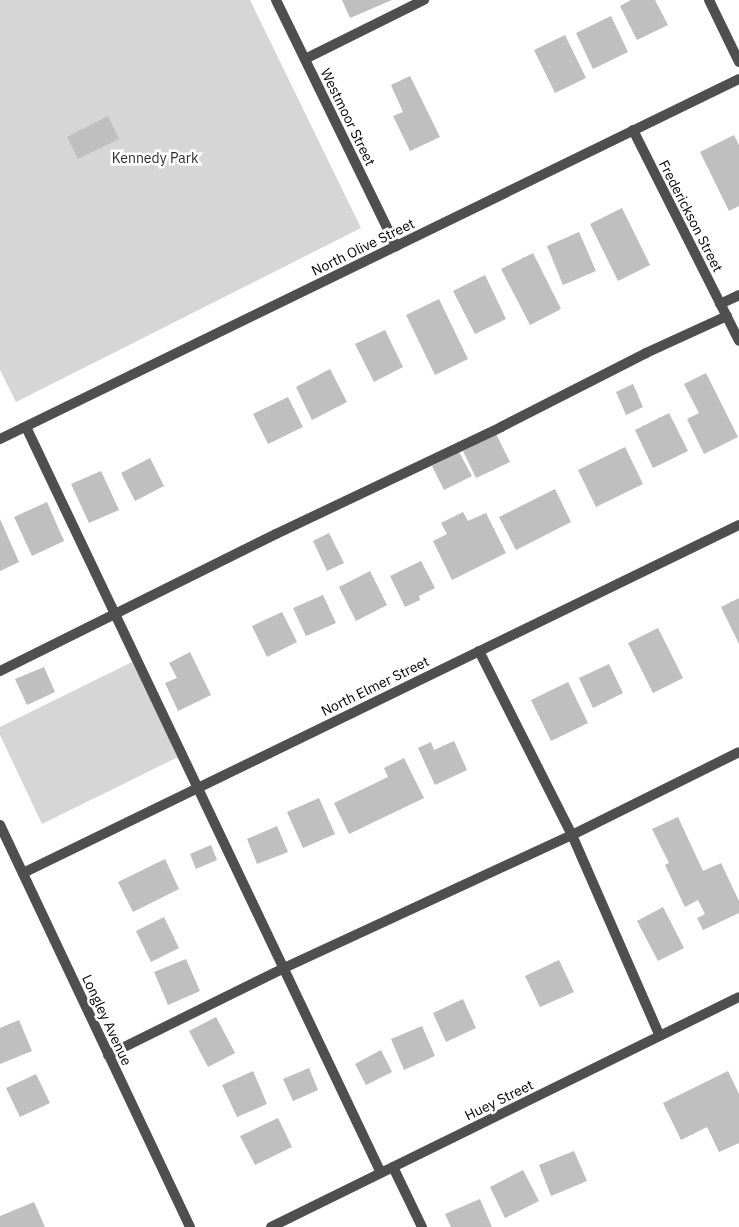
<!DOCTYPE html>
<style>
body{margin:0}
#map{position:relative;width:739px;height:1227px;overflow:hidden;background:#fff;font-family:"IBM Plex Sans",sans-serif}
div>[style]{position:absolute}
.green>*{inset:0;background:#d6d6d6}
.building>*{inset:0;background:#bfbfbf}
.service>*{height:10px;margin:-5px;padding:0 5px;transform-origin:5px;border-radius:5px;background:#4f4f4f}
.minor>*{height:10px;margin:-5px;padding:0 5px;transform-origin:5px;border-radius:5px;background:#4f4f4f}
.tertiary>*{height:10px;margin:-5px;padding:0 5px;transform-origin:5px;border-radius:5px;background:#4f4f4f}
span{translate:-50% -50%;white-space:nowrap;text-align:center;line-height:1.15;-webkit-text-stroke:5px #fff;paint-order:stroke}
.street-label{font-size:14px;color:#000}
.park-label{font-size:14px;color:#2d2d2d}
</style>
<div id="map">
<div class="green">
<i style="clip-path:polygon(0 0,250px 0,361px 228px,16px 402px,0 370px)"></i>
<i style="clip-path:polygon(132px 662px,178px 757px,42px 824px,0 735px,0 727px)"></i>
</div>
<div class="building">
<i style="clip-path:polygon(342px 0,392px 0,350px 18px)"></i>
<i style="clip-path:polygon(631px 0,655px 0,668px 25px,637px 40px,620px 6px)"></i>
<i style="clip-path:polygon(611px 16px,628px 52px,593px 69px,576px 33px)"></i>
<i style="clip-path:polygon(565px 35px,586px 78px,555px 93px,534px 50px)"></i>
<i style="clip-path:polygon(410px 76px,440px 137px,410px 151px,393px 116px,403px 112px,391px 85px)"></i>
<i style="clip-path:polygon(108px 116px,119px 139px,78px 159px,67px 137px)"></i>
<i style="clip-path:polygon(734px 135px,739px 145px,739px 206px,729px 211px,700px 152px)"></i>
<i style="clip-path:polygon(622px 208px,650px 265px,618px 281px,590px 224px)"></i>
<i style="clip-path:polygon(579px 232px,596px 271px,563px 285px,547px 246px)"></i>
<i style="clip-path:polygon(533px 253px,561px 309px,530px 325px,501px 269px)"></i>
<i style="clip-path:polygon(485px 275px,506px 319px,475px 334px,453px 291px)"></i>
<i style="clip-path:polygon(439px 299px,468px 359px,435px 375px,406px 315px)"></i>
<i style="clip-path:polygon(385px 330px,403px 367px,374px 382px,355px 344px)"></i>
<i style="clip-path:polygon(330px 369px,347px 402px,312px 420px,296px 387px)"></i>
<i style="clip-path:polygon(706px 373px,738px 437px,704px 454px,687px 419px,699px 413px,684px 384px)"></i>
<i style="clip-path:polygon(633px 384px,643px 407px,626px 415px,616px 392px)"></i>
<i style="clip-path:polygon(288px 397px,303px 427px,268px 444px,253px 414px)"></i>
<i style="clip-path:polygon(669px 413px,688px 451px,653px 468px,635px 430px)"></i>
<i style="clip-path:polygon(496px 434px,510px 462px,476px 478px,463px 451px)"></i>
<i style="clip-path:polygon(625px 447px,643px 484px,596px 507px,578px 470px)"></i>
<i style="clip-path:polygon(459px 452px,472px 476px,444px 490px,432px 466px)"></i>
<i style="clip-path:polygon(150px 458px,164px 486px,135px 501px,121px 473px)"></i>
<i style="clip-path:polygon(101px 471px,119px 510px,89px 523px,71px 484px)"></i>
<i style="clip-path:polygon(555px 489px,571px 522px,516px 550px,499px 517px)"></i>
<i style="clip-path:polygon(47px 502px,64px 541px,32px 556px,14px 517px)"></i>
<i style="clip-path:polygon(463px 512px,468px 521px,486px 513px,506px 553px,452px 580px,433px 541px,447px 534px,441px 523px)"></i>
<i style="clip-path:polygon(0 519px,19px 562px,0 571px)"></i>
<i style="clip-path:polygon(329px 533px,344px 563px,327px 571px,313px 541px)"></i>
<i style="clip-path:polygon(421px 561px,435px 588px,419px 596px,420px 600px,405px 607px,390px 576px)"></i>
<i style="clip-path:polygon(370px 571px,387px 605px,356px 621px,339px 587px)"></i>
<i style="clip-path:polygon(323px 595px,336px 623px,306px 636px,293px 608px)"></i>
<i style="clip-path:polygon(739px 598px,739px 644px,721px 607px)"></i>
<i style="clip-path:polygon(282px 612px,297px 642px,267px 657px,252px 626px)"></i>
<i style="clip-path:polygon(658px 628px,683px 678px,653px 693px,628px 643px)"></i>
<i style="clip-path:polygon(190px 652px,211px 695px,178px 711px,165px 683px,177px 678px,169px 663px)"></i>
<i style="clip-path:polygon(609px 664px,623px 693px,593px 708px,579px 678px)"></i>
<i style="clip-path:polygon(44px 667px,55px 692px,27px 705px,15px 679px)"></i>
<i style="clip-path:polygon(568px 682px,588px 723px,551px 741px,531px 700px)"></i>
<i style="clip-path:polygon(454px 741px,467px 770px,435px 785px,418px 748px,431px 742px,434px 750px)"></i>
<i style="clip-path:polygon(404px 758px,424px 798px,349px 834px,334px 803px,388px 777px,384px 768px)"></i>
<i style="clip-path:polygon(319px 798px,335px 834px,303px 848px,287px 812px)"></i>
<i style="clip-path:polygon(678px 817px,703px 871px,721px 863px,739px 901px,739px 913px,703px 930px,697px 918px,705px 914px,698px 900px,685px 907px,665px 865px,669px 863px,652px 829px)"></i>
<i style="clip-path:polygon(277px 826px,288px 852px,257px 864px,247px 839px)"></i>
<i style="clip-path:polygon(211px 845px,217px 860px,196px 869px,190px 854px)"></i>
<i style="clip-path:polygon(165px 859px,179px 889px,133px 912px,118px 882px)"></i>
<i style="clip-path:polygon(663px 907px,684px 948px,658px 961px,637px 921px)"></i>
<i style="clip-path:polygon(164px 917px,179px 948px,151px 962px,136px 931px)"></i>
<i style="clip-path:polygon(186px 959px,200px 991px,168px 1005px,154px 972px)"></i>
<i style="clip-path:polygon(559px 960px,574px 992px,540px 1007px,525px 976px)"></i>
<i style="clip-path:polygon(463px 999px,476px 1028px,446px 1042px,433px 1013px)"></i>
<i style="clip-path:polygon(216px 1017px,235px 1053px,208px 1067px,189px 1031px)"></i>
<i style="clip-path:polygon(19px 1020px,32px 1051px,0 1064px,0 1028px)"></i>
<i style="clip-path:polygon(422px 1026px,435px 1056px,404px 1070px,391px 1039px)"></i>
<i style="clip-path:polygon(381px 1050px,392px 1072px,366px 1085px,355px 1064px)"></i>
<i style="clip-path:polygon(309px 1068px,318px 1090px,293px 1101px,283px 1079px)"></i>
<i style="clip-path:polygon(253px 1071px,267px 1104px,237px 1117px,222px 1085px)"></i>
<i style="clip-path:polygon(728px 1071px,739px 1094px,739px 1143px,719px 1152px,707px 1127px,681px 1140px,663px 1103px)"></i>
<i style="clip-path:polygon(36px 1074px,50px 1103px,20px 1117px,6px 1088px)"></i>
<i style="clip-path:polygon(278px 1118px,292px 1147px,255px 1165px,240px 1136px)"></i>
<i style="clip-path:polygon(574px 1151px,587px 1181px,551px 1196px,539px 1165px)"></i>
<i style="clip-path:polygon(523px 1170px,539px 1201px,505px 1218px,490px 1187px)"></i>
<i style="clip-path:polygon(480px 1199px,492px 1227px,451px 1227px,445px 1214px)"></i>
<i style="clip-path:polygon(34px 1202px,45px 1227px,0 1227px,0 1216px)"></i>
</div>
<div class="service">
<i style="left:305px;top:59px;width:133px;rotate:-26.4deg"></i>
<i style="left:720px;top:304px;width:21px;rotate:-25deg"></i>
<i style="left:26px;top:427px;width:826px;rotate:64.55deg"></i>
<i style="left:479px;top:651px;width:206px;rotate:63.2deg"></i>
<i style="left:572px;top:835px;width:219px;rotate:66.4deg"></i>
<i style="left:0;top:671px;width:308px;rotate:-26.4deg"></i>
<i style="left:276px;top:534px;width:249px;rotate:-25.4deg"></i>
<i style="left:501px;top:427px;width:163px;rotate:-27deg"></i>
<i style="left:646px;top:353px;width:89px;rotate:-24.6deg"></i>
<i style="left:108px;top:1055px;width:196px;rotate:-26.3deg"></i>
<i style="left:284px;top:968px;width:317px;rotate:-24.8deg"></i>
<i style="left:572px;top:835px;width:186px;rotate:-26.4deg"></i>
</div>
<div class="minor">
<i style="left:709px;top:0;width:69px;rotate:64.2deg"></i>
<i style="left:633px;top:130px;width:236px;rotate:63.3deg"></i>
<i style="left:0;top:825px;width:445px;rotate:64.7deg"></i>
<i style="left:23px;top:873px;width:796px;rotate:-25.92deg"></i>
<i style="left:393px;top:1167px;width:67px;rotate:64.2deg"></i>
<i style="left:271px;top:1227px;width:521px;rotate:-26.17deg"></i>
</div>
<div class="tertiary">
<i style="left:276px;top:0;width:274px;rotate:64deg"></i>
<i style="left:0;top:439px;width:822px;rotate:-25.97deg"></i>
</div>
<div class="street-label">
<span style="left:348px;top:117px;rotate:64deg">Westmoor Street</span>
<span style="left:691px;top:216px;rotate:63deg">Frederickson Street</span>
<span style="left:363px;top:247px;rotate:-26deg">North Olive Street</span>
<span style="left:375px;top:686px;rotate:-26deg">North Elmer Street</span>
<span style="left:107px;top:1020px;rotate:65deg">Longley Avenue</span>
<span style="left:499px;top:1100px;rotate:-26deg">Huey Street</span>
</div>
<div class="park-label">
<span style="left:155px;top:158px">Kennedy Park</span>
</div>
</div>
